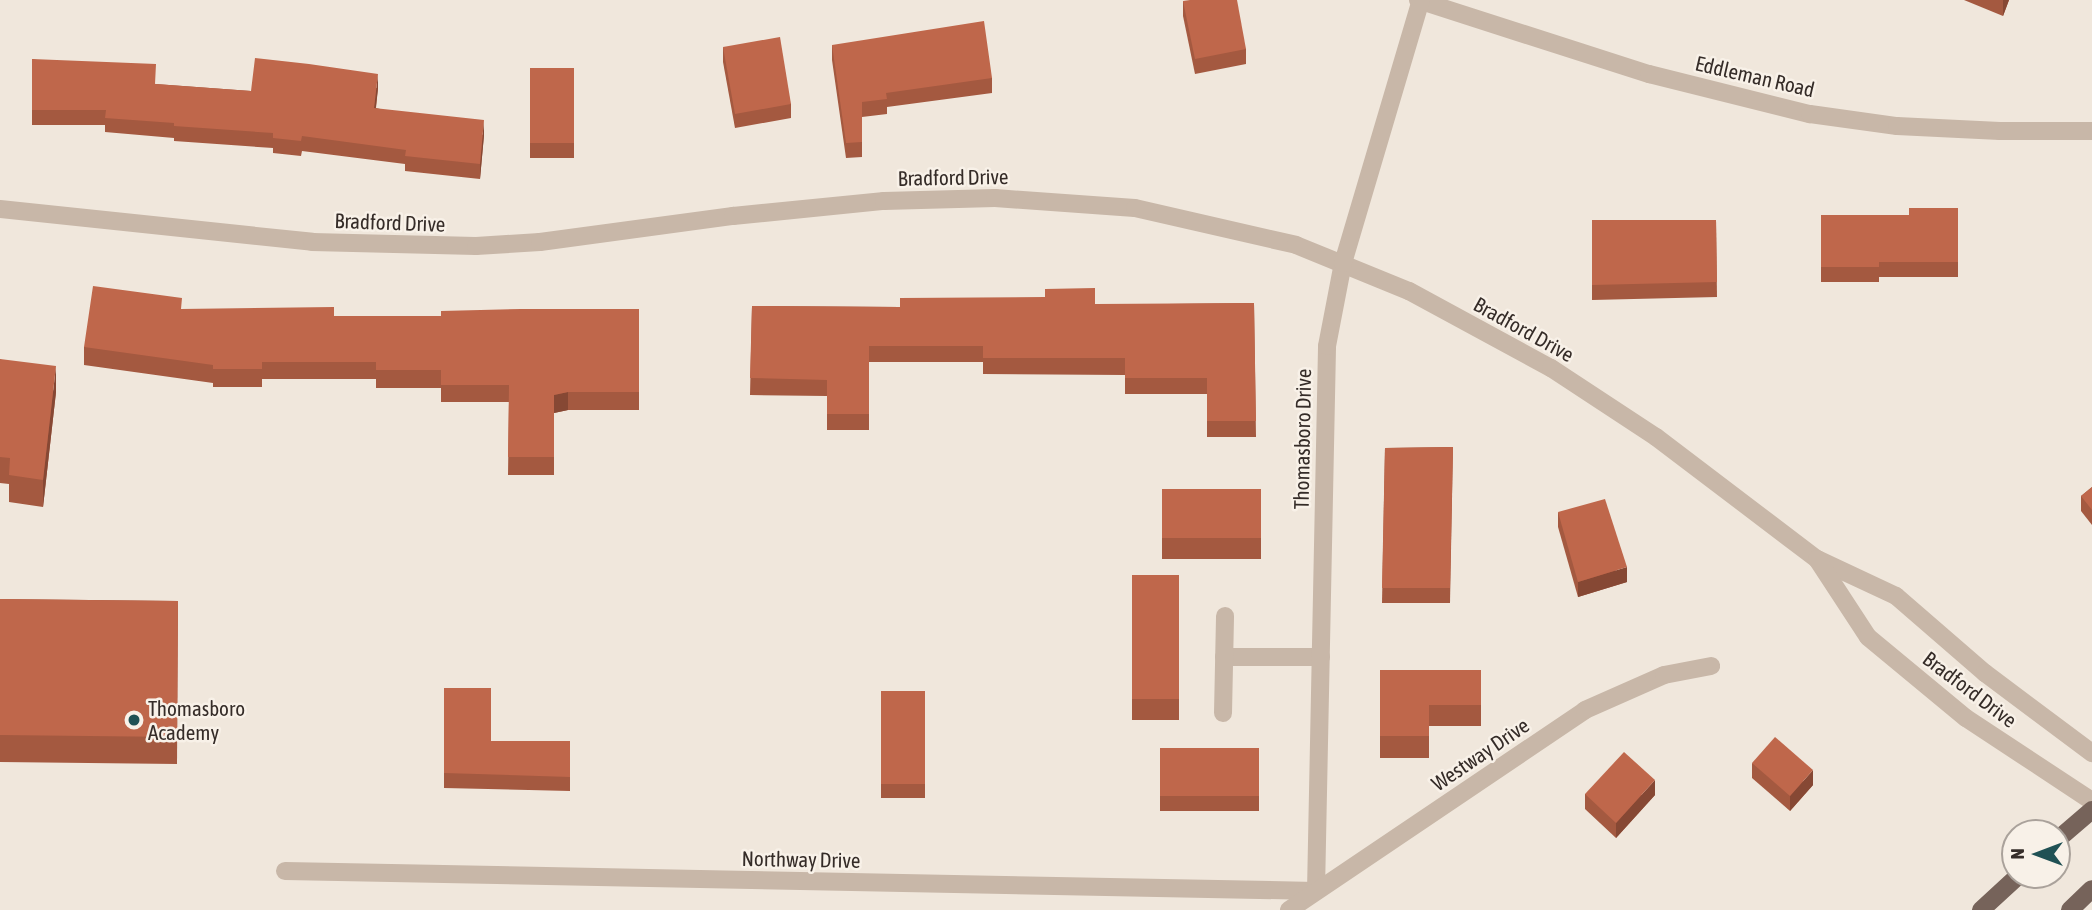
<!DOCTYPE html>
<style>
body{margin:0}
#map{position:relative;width:2092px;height:910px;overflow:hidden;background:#f0e7dc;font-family:"Asap Condensed",sans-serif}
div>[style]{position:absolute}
.minor>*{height:18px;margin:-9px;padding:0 9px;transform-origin:9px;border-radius:9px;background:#c8b7a8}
.major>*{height:18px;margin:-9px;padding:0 9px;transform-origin:9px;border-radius:9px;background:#76635a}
.wall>*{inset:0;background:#a45940}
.shaded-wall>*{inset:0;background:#864834}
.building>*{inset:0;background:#bf674b}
.dots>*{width:19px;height:19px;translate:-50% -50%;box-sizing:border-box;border:4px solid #f8f1e8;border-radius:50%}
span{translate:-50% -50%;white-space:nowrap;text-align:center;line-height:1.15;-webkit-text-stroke:5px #f8f1e8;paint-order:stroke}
.street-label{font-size:21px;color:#352c28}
.poi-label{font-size:21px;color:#352c28}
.left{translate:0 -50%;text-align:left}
.north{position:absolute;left:2001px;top:819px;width:70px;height:70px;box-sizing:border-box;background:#f8f1e8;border:2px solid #aaa29b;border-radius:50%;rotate:270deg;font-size:19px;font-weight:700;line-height:28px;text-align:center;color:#352c28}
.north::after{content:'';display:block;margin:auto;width:24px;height:32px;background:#205154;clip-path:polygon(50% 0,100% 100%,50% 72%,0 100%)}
</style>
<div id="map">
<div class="minor">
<i style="left:1418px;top:0;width:243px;rotate:17.8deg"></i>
<i style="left:1649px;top:74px;width:166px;rotate:14deg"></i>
<i style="left:1810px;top:114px;width:88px;rotate:7.9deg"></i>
<i style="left:1897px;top:126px;width:103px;rotate:2.8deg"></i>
<i style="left:2000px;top:131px;width:92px"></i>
<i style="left:0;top:209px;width:314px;rotate:6deg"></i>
<i style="left:312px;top:242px;width:164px;rotate:1.4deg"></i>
<i style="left:476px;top:246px;width:64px;rotate:-3.6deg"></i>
<i style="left:540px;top:242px;width:195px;rotate:-7.7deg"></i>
<i style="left:733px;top:216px;width:152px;rotate:-5.7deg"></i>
<i style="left:884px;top:201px;width:111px;rotate:-1.5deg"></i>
<i style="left:995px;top:198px;width:140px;rotate:4.1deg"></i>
<i style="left:1135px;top:208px;width:165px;rotate:12.9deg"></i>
<i style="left:1296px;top:245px;width:122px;rotate:22.2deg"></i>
<i style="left:1409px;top:291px;width:162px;rotate:28.5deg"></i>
<i style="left:1551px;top:368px;width:126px;rotate:33.3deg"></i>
<i style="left:1656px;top:437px;width:202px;rotate:37.2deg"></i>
<i style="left:1817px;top:559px;width:87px;rotate:25.1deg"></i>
<i style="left:1896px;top:596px;width:118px;rotate:40.9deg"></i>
<i style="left:1985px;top:673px;width:134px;rotate:36.8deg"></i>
<i style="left:1817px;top:559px;width:93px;rotate:56.8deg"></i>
<i style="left:1868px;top:637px;width:127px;rotate:39.6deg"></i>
<i style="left:1966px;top:718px;width:151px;rotate:33.4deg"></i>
<i style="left:1224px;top:657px;width:97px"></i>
<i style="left:1223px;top:713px;width:97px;rotate:-88.8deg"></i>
<i style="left:285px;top:871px;width:1031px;rotate:1.11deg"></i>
<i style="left:1316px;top:891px;width:545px;rotate:-88.84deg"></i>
<i style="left:1327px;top:346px;width:85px;rotate:-79.1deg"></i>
<i style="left:1343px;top:263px;width:274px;rotate:-73.5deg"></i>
<i style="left:1289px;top:910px;width:357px;rotate:-34deg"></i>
<i style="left:1585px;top:710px;width:86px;rotate:-23.9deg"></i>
<i style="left:1664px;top:675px;width:48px;rotate:-10.8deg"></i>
</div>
<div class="major">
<i style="left:2057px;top:840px;width:46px;rotate:-40.6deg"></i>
<i style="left:1981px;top:910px;width:52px;rotate:-42.6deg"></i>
<i style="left:2070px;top:910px;width:30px;rotate:-44deg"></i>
</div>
<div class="wall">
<i style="clip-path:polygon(1964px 0,2009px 0,2003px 16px)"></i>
<i style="clip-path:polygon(1183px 1px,1246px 49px,1246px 64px,1195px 74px,1183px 16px)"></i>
<i style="clip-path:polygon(832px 45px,992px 78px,992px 93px,887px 107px,887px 114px,862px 117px,862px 157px,846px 158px,832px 60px)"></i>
<i style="clip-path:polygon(723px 47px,791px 104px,791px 118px,735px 128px,723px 62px)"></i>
<i style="clip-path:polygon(32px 59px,156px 84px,251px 91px,378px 88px,376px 108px,484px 135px,480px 179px,405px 171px,405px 164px,302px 151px,301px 156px,273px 153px,273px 148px,174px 141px,174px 138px,105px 132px,105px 125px,32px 125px)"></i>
<i style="clip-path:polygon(530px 68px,574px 68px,574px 158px,530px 158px)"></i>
<i style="clip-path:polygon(1958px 208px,1958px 277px,1879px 277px,1879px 282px,1821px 282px,1821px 215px,1909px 215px)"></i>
<i style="clip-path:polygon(1592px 220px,1716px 220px,1717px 297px,1592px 300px)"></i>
<i style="clip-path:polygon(1254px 303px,1256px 437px,1207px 437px,1207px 394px,1125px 394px,1125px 375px,983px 374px,983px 362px,869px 362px,869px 430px,827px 430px,827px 396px,750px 395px,752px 306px,900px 307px)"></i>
<i style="clip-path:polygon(182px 309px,334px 316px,441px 316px,639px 309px,639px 410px,568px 410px,554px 413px,554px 475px,508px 475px,509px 402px,441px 402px,441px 388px,376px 388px,376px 379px,262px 379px,262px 387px,213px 387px,213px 383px,84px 365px,84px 347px)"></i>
<i style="clip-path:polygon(0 359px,56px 392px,43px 507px,9px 502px,9px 484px,0 483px)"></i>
<i style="clip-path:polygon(1453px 447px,1450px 603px,1382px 603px,1385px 448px)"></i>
<i style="clip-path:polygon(2092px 487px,2092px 525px,2081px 511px,2081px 496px)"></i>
<i style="clip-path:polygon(1162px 489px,1261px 489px,1261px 559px,1162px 559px)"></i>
<i style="clip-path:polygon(1558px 512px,1627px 582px,1578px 597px,1558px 527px)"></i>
<i style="clip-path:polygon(1132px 575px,1179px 575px,1179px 720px,1132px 720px)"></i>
<i style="clip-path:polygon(0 599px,178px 601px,177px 764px,0 762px)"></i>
<i style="clip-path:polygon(1380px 670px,1481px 670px,1481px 726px,1429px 726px,1429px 758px,1380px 758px)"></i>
<i style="clip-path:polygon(444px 688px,491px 741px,570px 741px,570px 791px,444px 788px)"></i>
<i style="clip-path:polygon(881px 691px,925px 691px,925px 798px,881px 798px)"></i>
<i style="clip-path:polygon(1160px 748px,1259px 748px,1259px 811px,1160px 811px)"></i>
<i style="clip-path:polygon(1752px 763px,1813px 785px,1790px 811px,1752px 778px)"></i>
<i style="clip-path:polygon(1585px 794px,1655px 795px,1616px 838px,1585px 809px)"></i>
</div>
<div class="shaded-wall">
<i style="clip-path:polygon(2003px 0,2009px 0,2003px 16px)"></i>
<i style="clip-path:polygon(378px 74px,378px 88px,374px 123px,374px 108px)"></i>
<i style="clip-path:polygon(484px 120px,484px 135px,480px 179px,480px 164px)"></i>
<i style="clip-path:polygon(56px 366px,56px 392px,43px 507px,43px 480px)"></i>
<i style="clip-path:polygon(568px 392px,568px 410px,554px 413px,554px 395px)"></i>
<i style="clip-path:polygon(1627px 567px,1627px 582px,1578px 597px,1578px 582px)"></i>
<i style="clip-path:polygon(1813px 770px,1813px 785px,1790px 811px,1790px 796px)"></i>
<i style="clip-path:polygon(1655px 780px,1655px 795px,1616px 838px,1616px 823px)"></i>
</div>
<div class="building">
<i style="clip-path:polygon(1190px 0,1237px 0,1246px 49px,1195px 59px,1183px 1px)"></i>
<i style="clip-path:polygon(984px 21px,992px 78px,886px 93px,887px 99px,862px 102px,862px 142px,846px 143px,832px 45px)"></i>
<i style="clip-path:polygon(780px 37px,791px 104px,735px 114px,723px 47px)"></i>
<i style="clip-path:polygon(255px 58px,309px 64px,378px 74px,374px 108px,484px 120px,480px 164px,405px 156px,406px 150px,302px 136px,301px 141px,273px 138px,273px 133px,174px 126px,174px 123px,105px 118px,106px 110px,32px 110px,32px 59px,156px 64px,155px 84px,251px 91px)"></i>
<i style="clip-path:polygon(530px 68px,574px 68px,574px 143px,530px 143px)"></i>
<i style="clip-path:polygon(1909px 208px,1958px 208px,1958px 262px,1879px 262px,1879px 267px,1821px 267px,1821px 215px,1909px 215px)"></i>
<i style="clip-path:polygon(1592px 220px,1716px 220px,1717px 282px,1592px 285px)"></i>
<i style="clip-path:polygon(93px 286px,182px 298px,181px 309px,334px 307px,334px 316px,441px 316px,441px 311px,521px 309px,639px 309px,639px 392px,568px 392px,554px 395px,554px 457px,508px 457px,509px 385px,441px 385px,441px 370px,376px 370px,376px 362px,262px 362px,262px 369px,213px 369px,213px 365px,84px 347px)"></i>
<i style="clip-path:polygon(1095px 288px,1095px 304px,1254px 303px,1256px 421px,1207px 421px,1207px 378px,1125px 378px,1125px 358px,983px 358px,983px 346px,869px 346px,869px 414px,827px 414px,827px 380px,750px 378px,752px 306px,900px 307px,900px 298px,1045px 297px,1045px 289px)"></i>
<i style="clip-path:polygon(0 359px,56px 366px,43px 480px,9px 475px,10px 458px,0 457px)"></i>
<i style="clip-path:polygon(1453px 447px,1450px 588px,1382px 588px,1385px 448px)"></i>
<i style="clip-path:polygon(2092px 487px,2092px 510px,2081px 496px)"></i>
<i style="clip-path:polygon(1162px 489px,1261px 489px,1261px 538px,1162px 538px)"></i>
<i style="clip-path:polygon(1605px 499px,1627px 567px,1578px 582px,1558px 512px)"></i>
<i style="clip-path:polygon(1132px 575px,1179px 575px,1179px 699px,1132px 699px)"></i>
<i style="clip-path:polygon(0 599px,178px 601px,177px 737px,0 735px)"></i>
<i style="clip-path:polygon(1380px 670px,1481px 670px,1481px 705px,1429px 705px,1429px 736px,1380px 736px)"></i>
<i style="clip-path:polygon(444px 688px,491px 688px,491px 741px,570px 741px,570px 777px,444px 773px)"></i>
<i style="clip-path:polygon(881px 691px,925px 691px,925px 784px,881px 784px)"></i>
<i style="clip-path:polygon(1775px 737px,1813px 770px,1790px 796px,1752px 763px)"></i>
<i style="clip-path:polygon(1160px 748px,1259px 748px,1259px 796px,1160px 796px)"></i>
<i style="clip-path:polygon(1624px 752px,1655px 780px,1616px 823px,1585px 794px)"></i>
</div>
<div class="dots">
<i style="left:134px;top:720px;background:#205154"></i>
</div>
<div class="street-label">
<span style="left:1755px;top:76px;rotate:13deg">Eddleman Road</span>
<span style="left:953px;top:177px;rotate:-1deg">Bradford Drive</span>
<span style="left:390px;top:222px;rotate:2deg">Bradford Drive</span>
<span style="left:1524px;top:329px;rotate:29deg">Bradford Drive</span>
<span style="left:1302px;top:439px;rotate:-89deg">Thomasboro Drive</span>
<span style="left:1970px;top:689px;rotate:37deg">Bradford Drive</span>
<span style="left:1480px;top:754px;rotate:-34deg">Westway Drive</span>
<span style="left:801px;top:859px;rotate:1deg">Northway Drive</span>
</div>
<div class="poi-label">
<span class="left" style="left:148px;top:720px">Thomasboro<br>Academy</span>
</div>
<div class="north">N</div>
</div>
